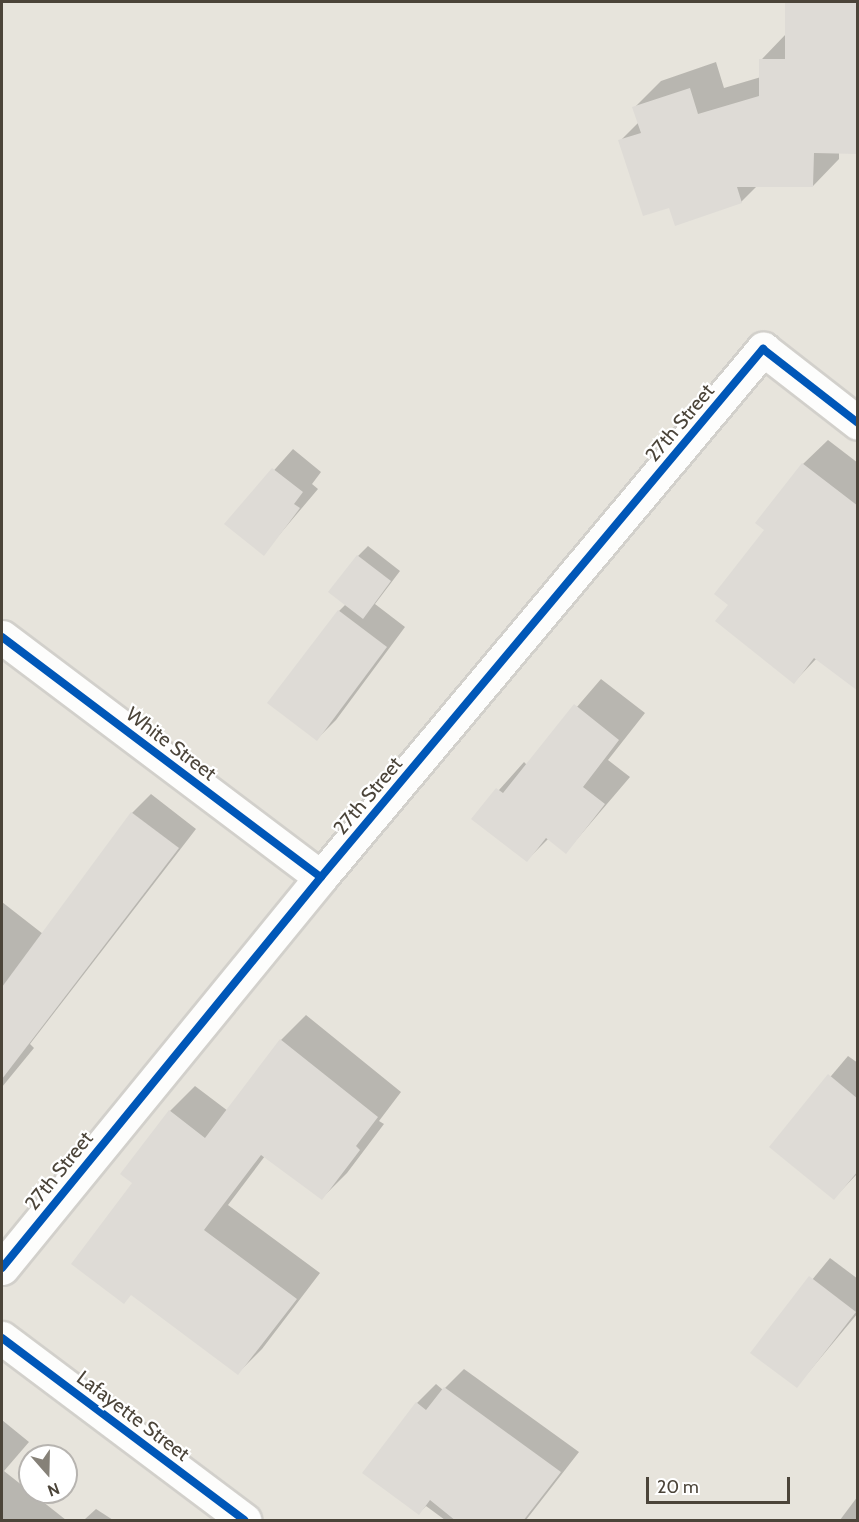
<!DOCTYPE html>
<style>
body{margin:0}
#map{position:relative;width:859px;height:1522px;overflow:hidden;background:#f4f2ee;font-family:Cabin,sans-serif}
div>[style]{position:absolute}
.residential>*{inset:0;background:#e7e4dc}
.shadow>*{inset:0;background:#0003}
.building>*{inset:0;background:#dedbd6}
.roads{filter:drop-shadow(2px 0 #d2d0cb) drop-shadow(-2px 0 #d2d0cb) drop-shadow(0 2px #d2d0cb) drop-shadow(0 -2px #d2d0cb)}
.minor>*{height:33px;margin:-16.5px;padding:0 16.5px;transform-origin:16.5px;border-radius:16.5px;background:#fdfdfc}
.cycleway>*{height:8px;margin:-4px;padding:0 4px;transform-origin:4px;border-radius:4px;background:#0057b8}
span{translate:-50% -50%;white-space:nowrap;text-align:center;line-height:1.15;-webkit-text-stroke:4.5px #fff;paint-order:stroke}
.street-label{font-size:20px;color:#4b4439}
.frame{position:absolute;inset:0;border:3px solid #4b4439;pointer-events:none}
.north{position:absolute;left:18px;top:1444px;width:60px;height:60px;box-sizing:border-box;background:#fff;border:2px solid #b7b4b0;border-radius:50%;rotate:160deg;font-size:16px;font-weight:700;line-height:24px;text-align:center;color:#4b4439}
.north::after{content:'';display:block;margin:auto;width:21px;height:27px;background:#868178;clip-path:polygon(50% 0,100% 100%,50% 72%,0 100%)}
.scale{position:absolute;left:646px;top:1477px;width:144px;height:27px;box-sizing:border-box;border:3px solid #4b4439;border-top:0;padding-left:8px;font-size:18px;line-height:21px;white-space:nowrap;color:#4b4439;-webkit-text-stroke:4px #fff;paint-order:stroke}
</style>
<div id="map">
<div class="residential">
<i style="clip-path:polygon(evenodd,2px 2px,857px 2px,857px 1520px,2px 1520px,2px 2px,30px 1456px,66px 1456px,66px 1492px,30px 1492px,30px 1456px)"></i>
</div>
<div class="shadow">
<i style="clip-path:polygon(787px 2px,858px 2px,858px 152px,839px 152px,839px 159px,813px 186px,757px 186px,741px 202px,670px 206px,620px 141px,639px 122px,634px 108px,661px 81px,716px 62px,724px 88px,761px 77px,761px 60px,786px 34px)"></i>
<i style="clip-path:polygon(828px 440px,858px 463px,858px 689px,817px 658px,794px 682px,731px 604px,803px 464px)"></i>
<i style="clip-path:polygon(293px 449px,321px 472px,312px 484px,318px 489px,263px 554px,226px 524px)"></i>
<i style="clip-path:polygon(368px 546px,400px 571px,375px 604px,405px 627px,336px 720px,317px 739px,339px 611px,346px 604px,358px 556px)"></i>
<i style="clip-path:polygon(601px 679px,645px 713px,608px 760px,630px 777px,566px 852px,549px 838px,527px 860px,473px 819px,524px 762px,527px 765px)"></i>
<i style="clip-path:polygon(151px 794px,196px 829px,30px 1044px,34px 1048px,2px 1087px,2px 902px,43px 934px,132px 813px)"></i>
<i style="clip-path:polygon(306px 1015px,401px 1092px,379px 1121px,384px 1124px,347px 1173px,322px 1198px,265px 1156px,228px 1205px,320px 1273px,262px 1349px,238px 1373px,134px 1183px,170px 1111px,195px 1086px,228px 1111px,281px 1040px)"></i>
<i style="clip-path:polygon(848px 1056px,858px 1063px,858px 1173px,834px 1198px,771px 1147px)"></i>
<i style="clip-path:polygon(830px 1258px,858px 1279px,858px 1313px,797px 1386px,752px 1353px)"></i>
<i style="clip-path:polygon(464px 1369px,579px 1452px,526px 1520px,445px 1520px,426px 1506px,419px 1513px,417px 1403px,436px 1384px,443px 1390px)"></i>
<i style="clip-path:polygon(2px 1420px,29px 1442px,4px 1471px,66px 1520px,2px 1520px)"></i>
<i style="clip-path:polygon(858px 1496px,858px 1520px,840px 1520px)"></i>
<i style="clip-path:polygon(96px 1509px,113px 1520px,84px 1520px)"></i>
</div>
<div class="building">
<i style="clip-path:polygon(785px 2px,856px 2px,858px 154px,814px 153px,813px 187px,737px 187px,742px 203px,675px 226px,669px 208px,643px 216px,618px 140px,641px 133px,632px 107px,690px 88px,698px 114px,759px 96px,759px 59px,785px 59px)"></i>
<i style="clip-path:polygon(802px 463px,858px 506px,858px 691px,814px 658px,794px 684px,715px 621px,728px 605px,714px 594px,764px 530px,755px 523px)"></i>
<i style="clip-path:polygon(272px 468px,303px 492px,294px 504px,300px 508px,264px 556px,224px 524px)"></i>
<i style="clip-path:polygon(357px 555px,391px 581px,363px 619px,328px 592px)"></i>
<i style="clip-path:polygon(338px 610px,387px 647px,317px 741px,267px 703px)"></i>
<i style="clip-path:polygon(574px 704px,619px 740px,583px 787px,605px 804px,566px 854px,546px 838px,527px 862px,471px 819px,496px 788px,503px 793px)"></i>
<i style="clip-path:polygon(131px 812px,179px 848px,2px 1079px,2px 987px)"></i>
<i style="clip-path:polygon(280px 1039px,378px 1117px,356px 1146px,360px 1150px,322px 1200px,261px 1155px,204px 1230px,297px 1299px,238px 1375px,131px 1295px,124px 1304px,71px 1264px,132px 1183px,120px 1174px,169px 1110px,205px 1138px)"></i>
<i style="clip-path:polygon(828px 1074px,858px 1099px,858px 1171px,834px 1200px,769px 1147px)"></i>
<i style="clip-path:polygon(809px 1276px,856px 1312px,797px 1388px,750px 1353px)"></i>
<i style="clip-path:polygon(444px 1387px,561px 1472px,523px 1521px,456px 1521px,430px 1500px,419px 1515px,362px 1473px,416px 1402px,426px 1410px)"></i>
</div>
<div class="roads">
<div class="minor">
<i style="left:2px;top:637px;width:399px;rotate:37deg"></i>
<i style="left:2px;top:1268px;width:505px;rotate:-50.79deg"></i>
<i style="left:321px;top:877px;width:689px;rotate:-50.07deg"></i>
<i style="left:763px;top:349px;width:120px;rotate:37.9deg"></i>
<i style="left:2px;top:1338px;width:303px;rotate:36.9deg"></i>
</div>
</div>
<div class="cycleway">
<i style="left:2px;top:637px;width:399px;rotate:37deg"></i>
<i style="left:2px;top:1268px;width:505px;rotate:-50.79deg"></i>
<i style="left:321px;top:877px;width:689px;rotate:-50.07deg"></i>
<i style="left:763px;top:349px;width:120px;rotate:37.9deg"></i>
<i style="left:2px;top:1338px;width:303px;rotate:36.9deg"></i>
</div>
<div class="street-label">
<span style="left:680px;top:423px;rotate:-50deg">27th Street</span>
<span style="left:171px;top:744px;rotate:37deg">White Street</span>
<span style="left:368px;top:796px;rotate:-50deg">27th Street</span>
<span style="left:59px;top:1171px;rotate:-51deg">27th Street</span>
<span style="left:133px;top:1416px;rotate:37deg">Lafayette Street</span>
</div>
<div class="frame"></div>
<div class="north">N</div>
<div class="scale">20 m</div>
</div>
